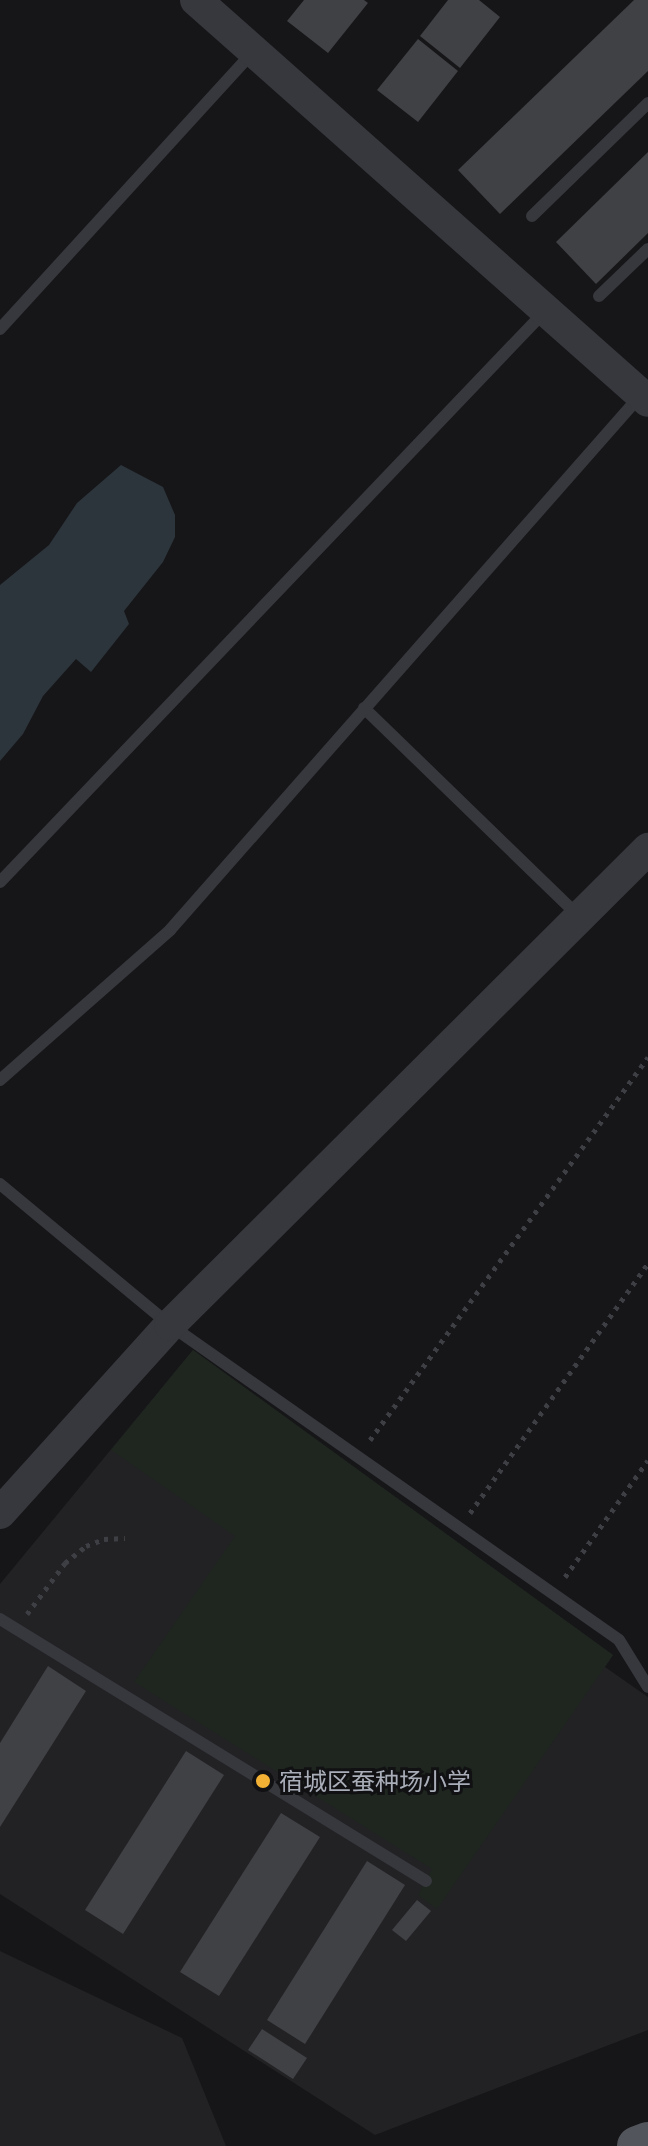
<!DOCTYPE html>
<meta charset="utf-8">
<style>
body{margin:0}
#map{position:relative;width:648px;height:2146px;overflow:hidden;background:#161618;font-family:"Exo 2","Noto Sans SC",sans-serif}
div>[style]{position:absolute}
.built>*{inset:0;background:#222225}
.green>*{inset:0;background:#1e261f}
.water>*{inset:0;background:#2c353c}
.building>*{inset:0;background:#404145}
.path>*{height:5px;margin-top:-2.5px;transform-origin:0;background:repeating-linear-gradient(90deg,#3d3f44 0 4px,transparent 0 10px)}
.service>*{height:12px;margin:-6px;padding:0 6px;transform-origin:6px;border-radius:6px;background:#37383d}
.tertiary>*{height:32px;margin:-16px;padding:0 16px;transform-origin:16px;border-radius:16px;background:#37383d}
.primary>*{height:40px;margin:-20px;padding:0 20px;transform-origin:20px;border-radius:20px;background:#53555c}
.dots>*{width:22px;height:22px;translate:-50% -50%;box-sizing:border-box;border:4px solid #111113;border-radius:50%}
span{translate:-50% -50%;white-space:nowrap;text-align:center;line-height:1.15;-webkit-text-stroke:6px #111113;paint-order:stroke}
.poi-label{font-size:24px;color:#a8adb8}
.left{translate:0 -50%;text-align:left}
</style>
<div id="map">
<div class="built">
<i style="clip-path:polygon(193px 1350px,613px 1655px,605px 1667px,648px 1697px,648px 2030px,375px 2135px,0 1894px,0 1584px)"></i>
<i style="clip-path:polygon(0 1951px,182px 2038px,226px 2146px,0 2146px)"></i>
</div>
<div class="green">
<i style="clip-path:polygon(193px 1350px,613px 1655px,437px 1909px,418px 1895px,432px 1869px,134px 1682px,235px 1536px,111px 1450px)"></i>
</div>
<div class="water">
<i style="clip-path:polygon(121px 465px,163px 487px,175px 515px,175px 537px,163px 562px,124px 611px,129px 624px,91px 672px,76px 659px,43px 696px,23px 734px,0 761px,0 585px,49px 545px,77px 503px)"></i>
</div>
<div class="building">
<i style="clip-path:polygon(304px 0,364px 0,368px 3px,328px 53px,287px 21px)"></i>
<i style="clip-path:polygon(448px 0,479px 0,500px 17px,460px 68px,420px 36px)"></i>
<i style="clip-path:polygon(634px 0,648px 0,648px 71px,500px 214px,458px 170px)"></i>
<i style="clip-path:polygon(418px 39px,458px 71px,418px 122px,377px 90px)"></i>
<i style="clip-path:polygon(648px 152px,648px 233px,596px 284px,556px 242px)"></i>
<i style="clip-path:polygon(48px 1666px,86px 1691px,0 1827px,0 1743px)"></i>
<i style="clip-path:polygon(186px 1751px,224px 1775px,123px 1934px,85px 1910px)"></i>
<i style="clip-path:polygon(281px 1813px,320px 1837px,219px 1996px,180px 1972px)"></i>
<i style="clip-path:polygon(367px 1861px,405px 1885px,305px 2044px,267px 2020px)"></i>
<i style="clip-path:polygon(417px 1900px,431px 1911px,406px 1941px,392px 1930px)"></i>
<i style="clip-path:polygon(262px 2029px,307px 2058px,293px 2079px,248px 2050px)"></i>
</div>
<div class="path">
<i style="left:370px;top:1440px;width:473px;rotate:-54deg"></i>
<i style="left:470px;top:1513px;width:307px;rotate:-54.5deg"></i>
<i style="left:565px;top:1577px;width:143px;rotate:-54.6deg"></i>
<i style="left:27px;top:1614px;width:64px;rotate:-53.3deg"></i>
<i style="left:65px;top:1563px;width:27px;rotate:-39deg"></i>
<i style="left:86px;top:1546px;width:19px;rotate:-21deg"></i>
<i style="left:104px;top:1539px;width:21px;rotate:-3deg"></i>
</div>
<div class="service">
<i style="left:532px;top:216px;width:162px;rotate:-44.2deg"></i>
<i style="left:599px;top:296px;width:68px;rotate:-43.8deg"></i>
<i style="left:0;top:329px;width:374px;rotate:-47.6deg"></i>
<i style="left:364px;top:708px;width:301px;rotate:44.1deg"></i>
<i style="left:0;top:882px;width:789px;rotate:-46.33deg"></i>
<i style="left:0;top:1080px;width:227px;rotate:-41.4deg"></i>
<i style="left:170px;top:930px;width:710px;rotate:-48.65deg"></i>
<i style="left:0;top:1184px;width:221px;rotate:39.7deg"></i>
<i style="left:170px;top:1325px;width:548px;rotate:35.05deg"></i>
<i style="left:619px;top:1640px;width:55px;rotate:58.3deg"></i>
<i style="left:0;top:1619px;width:500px;rotate:31.59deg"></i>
</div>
<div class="tertiary">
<i style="left:196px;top:0;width:604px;rotate:41.58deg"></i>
<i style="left:0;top:1513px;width:253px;rotate:-47.9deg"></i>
<i style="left:170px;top:1325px;width:675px;rotate:-44.88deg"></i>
</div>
<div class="primary">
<i style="left:637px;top:2146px;width:12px;rotate:-20deg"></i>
</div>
<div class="dots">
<i style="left:263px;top:1781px;background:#f2b134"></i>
</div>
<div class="poi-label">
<span class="left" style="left:279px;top:1781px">宿城区蚕种场小学</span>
</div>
</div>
